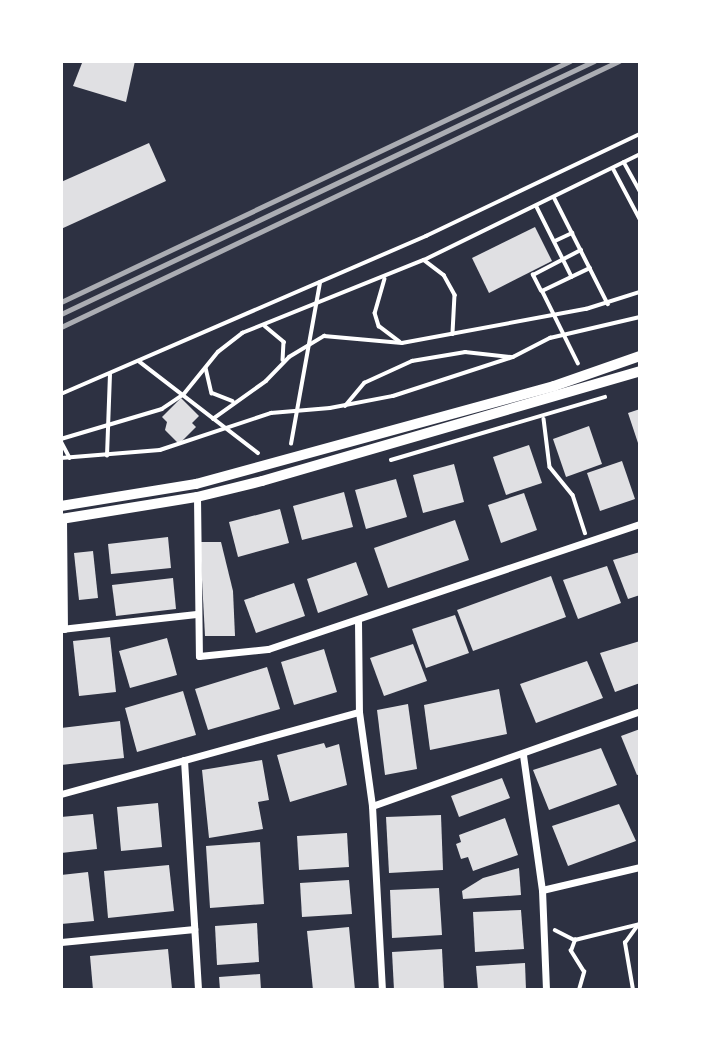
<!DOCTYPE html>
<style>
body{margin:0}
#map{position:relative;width:701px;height:1051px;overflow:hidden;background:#2d3142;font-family:"DM Sans",sans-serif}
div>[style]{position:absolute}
.building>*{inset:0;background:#e0e0e3}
.path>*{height:3.5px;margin:-1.75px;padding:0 1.75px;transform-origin:1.75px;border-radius:1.75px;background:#fff}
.minor>*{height:7px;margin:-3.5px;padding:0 3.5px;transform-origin:3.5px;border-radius:3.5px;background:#fff}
.secondary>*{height:10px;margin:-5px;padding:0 5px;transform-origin:5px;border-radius:5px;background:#fff}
.rail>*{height:5px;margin:-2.5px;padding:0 2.5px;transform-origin:2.5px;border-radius:2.5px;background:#abadb3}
span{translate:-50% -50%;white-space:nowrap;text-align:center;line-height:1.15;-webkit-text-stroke:7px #fff;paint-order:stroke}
.frame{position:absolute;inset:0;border:63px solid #fff;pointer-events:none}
</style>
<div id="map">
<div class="building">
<i style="clip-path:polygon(87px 61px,135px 61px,126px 102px,73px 86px,82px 63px)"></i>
<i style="clip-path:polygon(149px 143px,166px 181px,61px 229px,61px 182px)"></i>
<i style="clip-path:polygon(535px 227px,552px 261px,489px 293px,472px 258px)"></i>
<i style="clip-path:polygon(181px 398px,199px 416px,192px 423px,196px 427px,179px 444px,165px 430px,167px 422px,162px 417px)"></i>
<i style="clip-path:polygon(640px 409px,640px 446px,639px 446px,628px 413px)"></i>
<i style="clip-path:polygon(589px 426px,602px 464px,566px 477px,553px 439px)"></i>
<i style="clip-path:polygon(529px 445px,542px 483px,506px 495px,493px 457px)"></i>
<i style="clip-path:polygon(622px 461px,635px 499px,600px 511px,587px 473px)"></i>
<i style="clip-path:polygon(454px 464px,464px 502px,423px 513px,413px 475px)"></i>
<i style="clip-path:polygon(396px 479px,407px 517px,366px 529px,355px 490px)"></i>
<i style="clip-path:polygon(344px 492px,353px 527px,302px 540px,293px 506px)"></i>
<i style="clip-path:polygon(524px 493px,537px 530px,501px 543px,488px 505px)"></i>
<i style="clip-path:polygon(280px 509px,289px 543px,238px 557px,229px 522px)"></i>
<i style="clip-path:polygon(455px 520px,469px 560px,388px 588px,374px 548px)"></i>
<i style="clip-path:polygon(168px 537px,171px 568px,111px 574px,108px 544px)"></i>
<i style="clip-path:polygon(200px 542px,221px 542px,233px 591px,235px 636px,205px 636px)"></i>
<i style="clip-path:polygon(93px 551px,98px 598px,79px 600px,74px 553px)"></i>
<i style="clip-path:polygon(640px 552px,640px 595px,628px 599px,613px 560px)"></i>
<i style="clip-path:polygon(356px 562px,368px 595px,318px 613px,307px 579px)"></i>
<i style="clip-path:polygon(607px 566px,621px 603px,578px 619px,563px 580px)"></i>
<i style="clip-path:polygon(551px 576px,566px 617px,473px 651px,457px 610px)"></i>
<i style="clip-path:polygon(173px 578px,176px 609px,116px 616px,112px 585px)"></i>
<i style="clip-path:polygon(294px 583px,305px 616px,256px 633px,244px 600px)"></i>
<i style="clip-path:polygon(455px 615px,469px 653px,426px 668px,412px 629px)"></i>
<i style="clip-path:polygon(110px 637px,116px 692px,79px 696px,73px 641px)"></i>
<i style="clip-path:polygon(167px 638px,177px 675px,130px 688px,119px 651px)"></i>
<i style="clip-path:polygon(640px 641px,640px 683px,615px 692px,600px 653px)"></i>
<i style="clip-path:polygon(413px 644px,427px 681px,384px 696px,370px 658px)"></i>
<i style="clip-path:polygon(324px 649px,337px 692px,294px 705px,281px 662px)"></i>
<i style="clip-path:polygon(587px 661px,603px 698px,536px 723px,520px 684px)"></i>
<i style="clip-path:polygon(267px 667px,280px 709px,208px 730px,195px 689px)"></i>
<i style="clip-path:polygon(499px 689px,507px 734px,430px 750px,424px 705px)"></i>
<i style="clip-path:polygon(183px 691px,196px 735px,137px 752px,125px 708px)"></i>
<i style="clip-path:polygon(408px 704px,417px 769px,385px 775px,377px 710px)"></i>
<i style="clip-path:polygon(120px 721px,124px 758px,61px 765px,61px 728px)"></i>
<i style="clip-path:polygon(640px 729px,640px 774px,637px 775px,621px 736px)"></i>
<i style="clip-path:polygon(324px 743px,326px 748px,339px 744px,347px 785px,290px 802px,277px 755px)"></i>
<i style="clip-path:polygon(601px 748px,617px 785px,549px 810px,533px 770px)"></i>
<i style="clip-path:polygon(262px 760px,269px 800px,258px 802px,263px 829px,209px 838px,202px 770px)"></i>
<i style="clip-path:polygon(502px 778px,510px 798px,459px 817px,451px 796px)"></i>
<i style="clip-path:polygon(158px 803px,162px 847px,121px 851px,117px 807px)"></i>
<i style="clip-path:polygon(619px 804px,636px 841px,568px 866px,552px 826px)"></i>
<i style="clip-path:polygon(93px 814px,97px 849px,61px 853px,61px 817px)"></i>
<i style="clip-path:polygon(441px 815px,443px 870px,389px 873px,386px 817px)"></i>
<i style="clip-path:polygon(505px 818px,518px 855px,473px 871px,468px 857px,461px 859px,456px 844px,461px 842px,459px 835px)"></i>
<i style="clip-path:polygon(347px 833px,349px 867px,299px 870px,297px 836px)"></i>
<i style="clip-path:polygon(260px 842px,264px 904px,210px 908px,206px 846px)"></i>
<i style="clip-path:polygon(169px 865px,174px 911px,108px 918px,104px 871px)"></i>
<i style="clip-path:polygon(519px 868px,521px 895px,463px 899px,462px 891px,483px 878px)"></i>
<i style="clip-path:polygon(88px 872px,94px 921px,61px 924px,61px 875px)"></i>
<i style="clip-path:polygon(349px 880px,352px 914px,302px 917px,300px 883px)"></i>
<i style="clip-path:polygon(439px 888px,442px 935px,392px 938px,390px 890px)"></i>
<i style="clip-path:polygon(521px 910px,524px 949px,475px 952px,473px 912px)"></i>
<i style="clip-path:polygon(257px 923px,259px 962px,217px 965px,215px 926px)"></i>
<i style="clip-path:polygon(349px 927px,355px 990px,313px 990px,307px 931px)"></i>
<i style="clip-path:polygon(168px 949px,172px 989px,93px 990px,90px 956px)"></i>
<i style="clip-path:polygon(442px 949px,444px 990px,394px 990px,392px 952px)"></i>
<i style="clip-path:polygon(525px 963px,526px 990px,478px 990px,476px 966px)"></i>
<i style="clip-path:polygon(260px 974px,261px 990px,220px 990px,219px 977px)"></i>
</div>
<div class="path">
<i style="left:624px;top:162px;width:33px;rotate:61deg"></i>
<i style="left:613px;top:168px;width:58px;rotate:62.1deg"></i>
<i style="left:554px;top:197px;width:120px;rotate:63.2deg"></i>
<i style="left:537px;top:207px;width:78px;rotate:63.4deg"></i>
<i style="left:555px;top:241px;width:19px;rotate:-25deg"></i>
<i style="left:424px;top:260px;width:25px;rotate:37deg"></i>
<i style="left:444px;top:275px;width:23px;rotate:61deg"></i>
<i style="left:455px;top:295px;width:39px;rotate:93deg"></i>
<i style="left:385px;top:279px;width:35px;rotate:106deg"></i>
<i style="left:375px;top:313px;width:14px;rotate:73deg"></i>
<i style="left:379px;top:326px;width:26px;rotate:37deg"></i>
<i style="left:541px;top:291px;width:18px;rotate:-117deg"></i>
<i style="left:533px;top:275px;width:54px;rotate:-27.5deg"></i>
<i style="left:265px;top:326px;width:25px;rotate:40deg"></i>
<i style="left:284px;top:342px;width:18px;rotate:93deg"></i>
<i style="left:140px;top:362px;width:149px;rotate:37.6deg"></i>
<i style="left:578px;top:364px;width:81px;rotate:-116.3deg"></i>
<i style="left:542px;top:291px;width:53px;rotate:-25.6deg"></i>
<i style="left:206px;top:368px;width:26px;rotate:77deg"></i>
<i style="left:212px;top:393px;width:22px;rotate:21deg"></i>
<i style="left:61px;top:394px;width:398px;rotate:-23.4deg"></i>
<i style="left:426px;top:236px;width:237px;rotate:-25.5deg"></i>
<i style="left:345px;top:406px;width:30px;rotate:-50deg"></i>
<i style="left:364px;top:383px;width:53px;rotate:-24.6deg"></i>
<i style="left:412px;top:361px;width:54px;rotate:-9.6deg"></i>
<i style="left:465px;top:352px;width:46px;rotate:6.2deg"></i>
<i style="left:213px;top:419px;width:65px;rotate:-35.6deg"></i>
<i style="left:266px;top:381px;width:33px;rotate:-46deg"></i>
<i style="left:289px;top:357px;width:41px;rotate:-31deg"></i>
<i style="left:324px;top:336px;width:78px;rotate:5.1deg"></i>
<i style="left:402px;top:343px;width:187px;rotate:-10.5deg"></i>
<i style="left:586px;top:309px;width:57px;rotate:-17.5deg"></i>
<i style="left:544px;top:419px;width:48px;rotate:82.9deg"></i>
<i style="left:550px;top:467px;width:36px;rotate:51deg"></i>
<i style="left:573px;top:495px;width:40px;rotate:72deg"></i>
<i style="left:61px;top:439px;width:105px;rotate:-16.5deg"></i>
<i style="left:162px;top:409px;width:25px;rotate:-34deg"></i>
<i style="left:183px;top:395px;width:55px;rotate:-50.9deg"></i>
<i style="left:218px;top:352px;width:31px;rotate:-38deg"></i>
<i style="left:242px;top:333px;width:196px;rotate:-21.9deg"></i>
<i style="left:424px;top:260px;width:241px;rotate:-26.1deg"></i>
<i style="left:61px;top:441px;width:19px;rotate:62deg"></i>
<i style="left:291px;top:444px;width:164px;rotate:-79.8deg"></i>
<i style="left:107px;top:456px;width:81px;rotate:-87.9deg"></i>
<i style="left:61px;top:458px;width:99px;rotate:-4.6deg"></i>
<i style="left:160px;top:450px;width:117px;rotate:-18.4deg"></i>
<i style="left:271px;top:413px;width:59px;rotate:-4.8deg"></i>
<i style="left:330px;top:408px;width:64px;rotate:-10.8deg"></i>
<i style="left:393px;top:396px;width:126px;rotate:-18deg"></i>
<i style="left:513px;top:357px;width:42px;rotate:-27.2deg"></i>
<i style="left:550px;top:338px;width:92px;rotate:-13.1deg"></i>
<i style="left:391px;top:460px;width:223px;rotate:-16.4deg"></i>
<i style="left:555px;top:930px;width:22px;rotate:27deg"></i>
<i style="left:579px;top:990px;width:19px;rotate:-74deg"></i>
<i style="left:584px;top:972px;width:25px;rotate:-122deg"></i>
<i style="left:571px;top:951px;width:12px;rotate:-70deg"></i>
<i style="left:575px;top:940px;width:67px;rotate:-13.8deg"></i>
<i style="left:633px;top:990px;width:48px;rotate:-99.7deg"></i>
<i style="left:625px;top:943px;width:22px;rotate:-54deg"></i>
</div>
<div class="minor">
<i style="left:197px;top:497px;width:159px;rotate:89.3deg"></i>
<i style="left:199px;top:656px;width:69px;rotate:-5.8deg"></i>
<i style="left:268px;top:649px;width:392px;rotate:-18.6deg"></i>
<i style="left:63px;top:518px;width:111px;rotate:89.5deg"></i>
<i style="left:358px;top:621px;width:91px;rotate:89.4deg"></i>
<i style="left:359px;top:712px;width:95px;rotate:82.1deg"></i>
<i style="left:372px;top:806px;width:184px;rotate:86.9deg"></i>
<i style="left:61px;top:629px;width:136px;rotate:-6.3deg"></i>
<i style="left:523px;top:755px;width:136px;rotate:82deg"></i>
<i style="left:542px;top:890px;width:100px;rotate:87.7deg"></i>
<i style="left:184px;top:760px;width:230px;rotate:86.5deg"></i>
<i style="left:61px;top:794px;width:309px;rotate:-15.4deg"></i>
<i style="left:372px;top:806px;width:284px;rotate:-19.5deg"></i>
<i style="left:542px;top:890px;width:101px;rotate:-13.2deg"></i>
<i style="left:61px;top:942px;width:134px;rotate:-5.6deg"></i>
</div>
<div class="secondary">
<i style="left:61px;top:506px;width:137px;rotate:-9.3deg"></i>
<i style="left:196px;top:484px;width:371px;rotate:-15.3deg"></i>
<i style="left:554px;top:386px;width:91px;rotate:-19.2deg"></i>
<i style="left:61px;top:519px;width:138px;rotate:-9.2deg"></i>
<i style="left:197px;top:497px;width:67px;rotate:-13.8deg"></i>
<i style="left:262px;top:481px;width:394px;rotate:-16.2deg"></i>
</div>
<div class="rail">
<i style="left:61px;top:302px;width:563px;rotate:-25.34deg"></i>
<i style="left:61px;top:314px;width:590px;rotate:-25.39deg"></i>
<i style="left:61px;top:327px;width:618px;rotate:-25.49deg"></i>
</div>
<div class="frame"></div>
</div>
